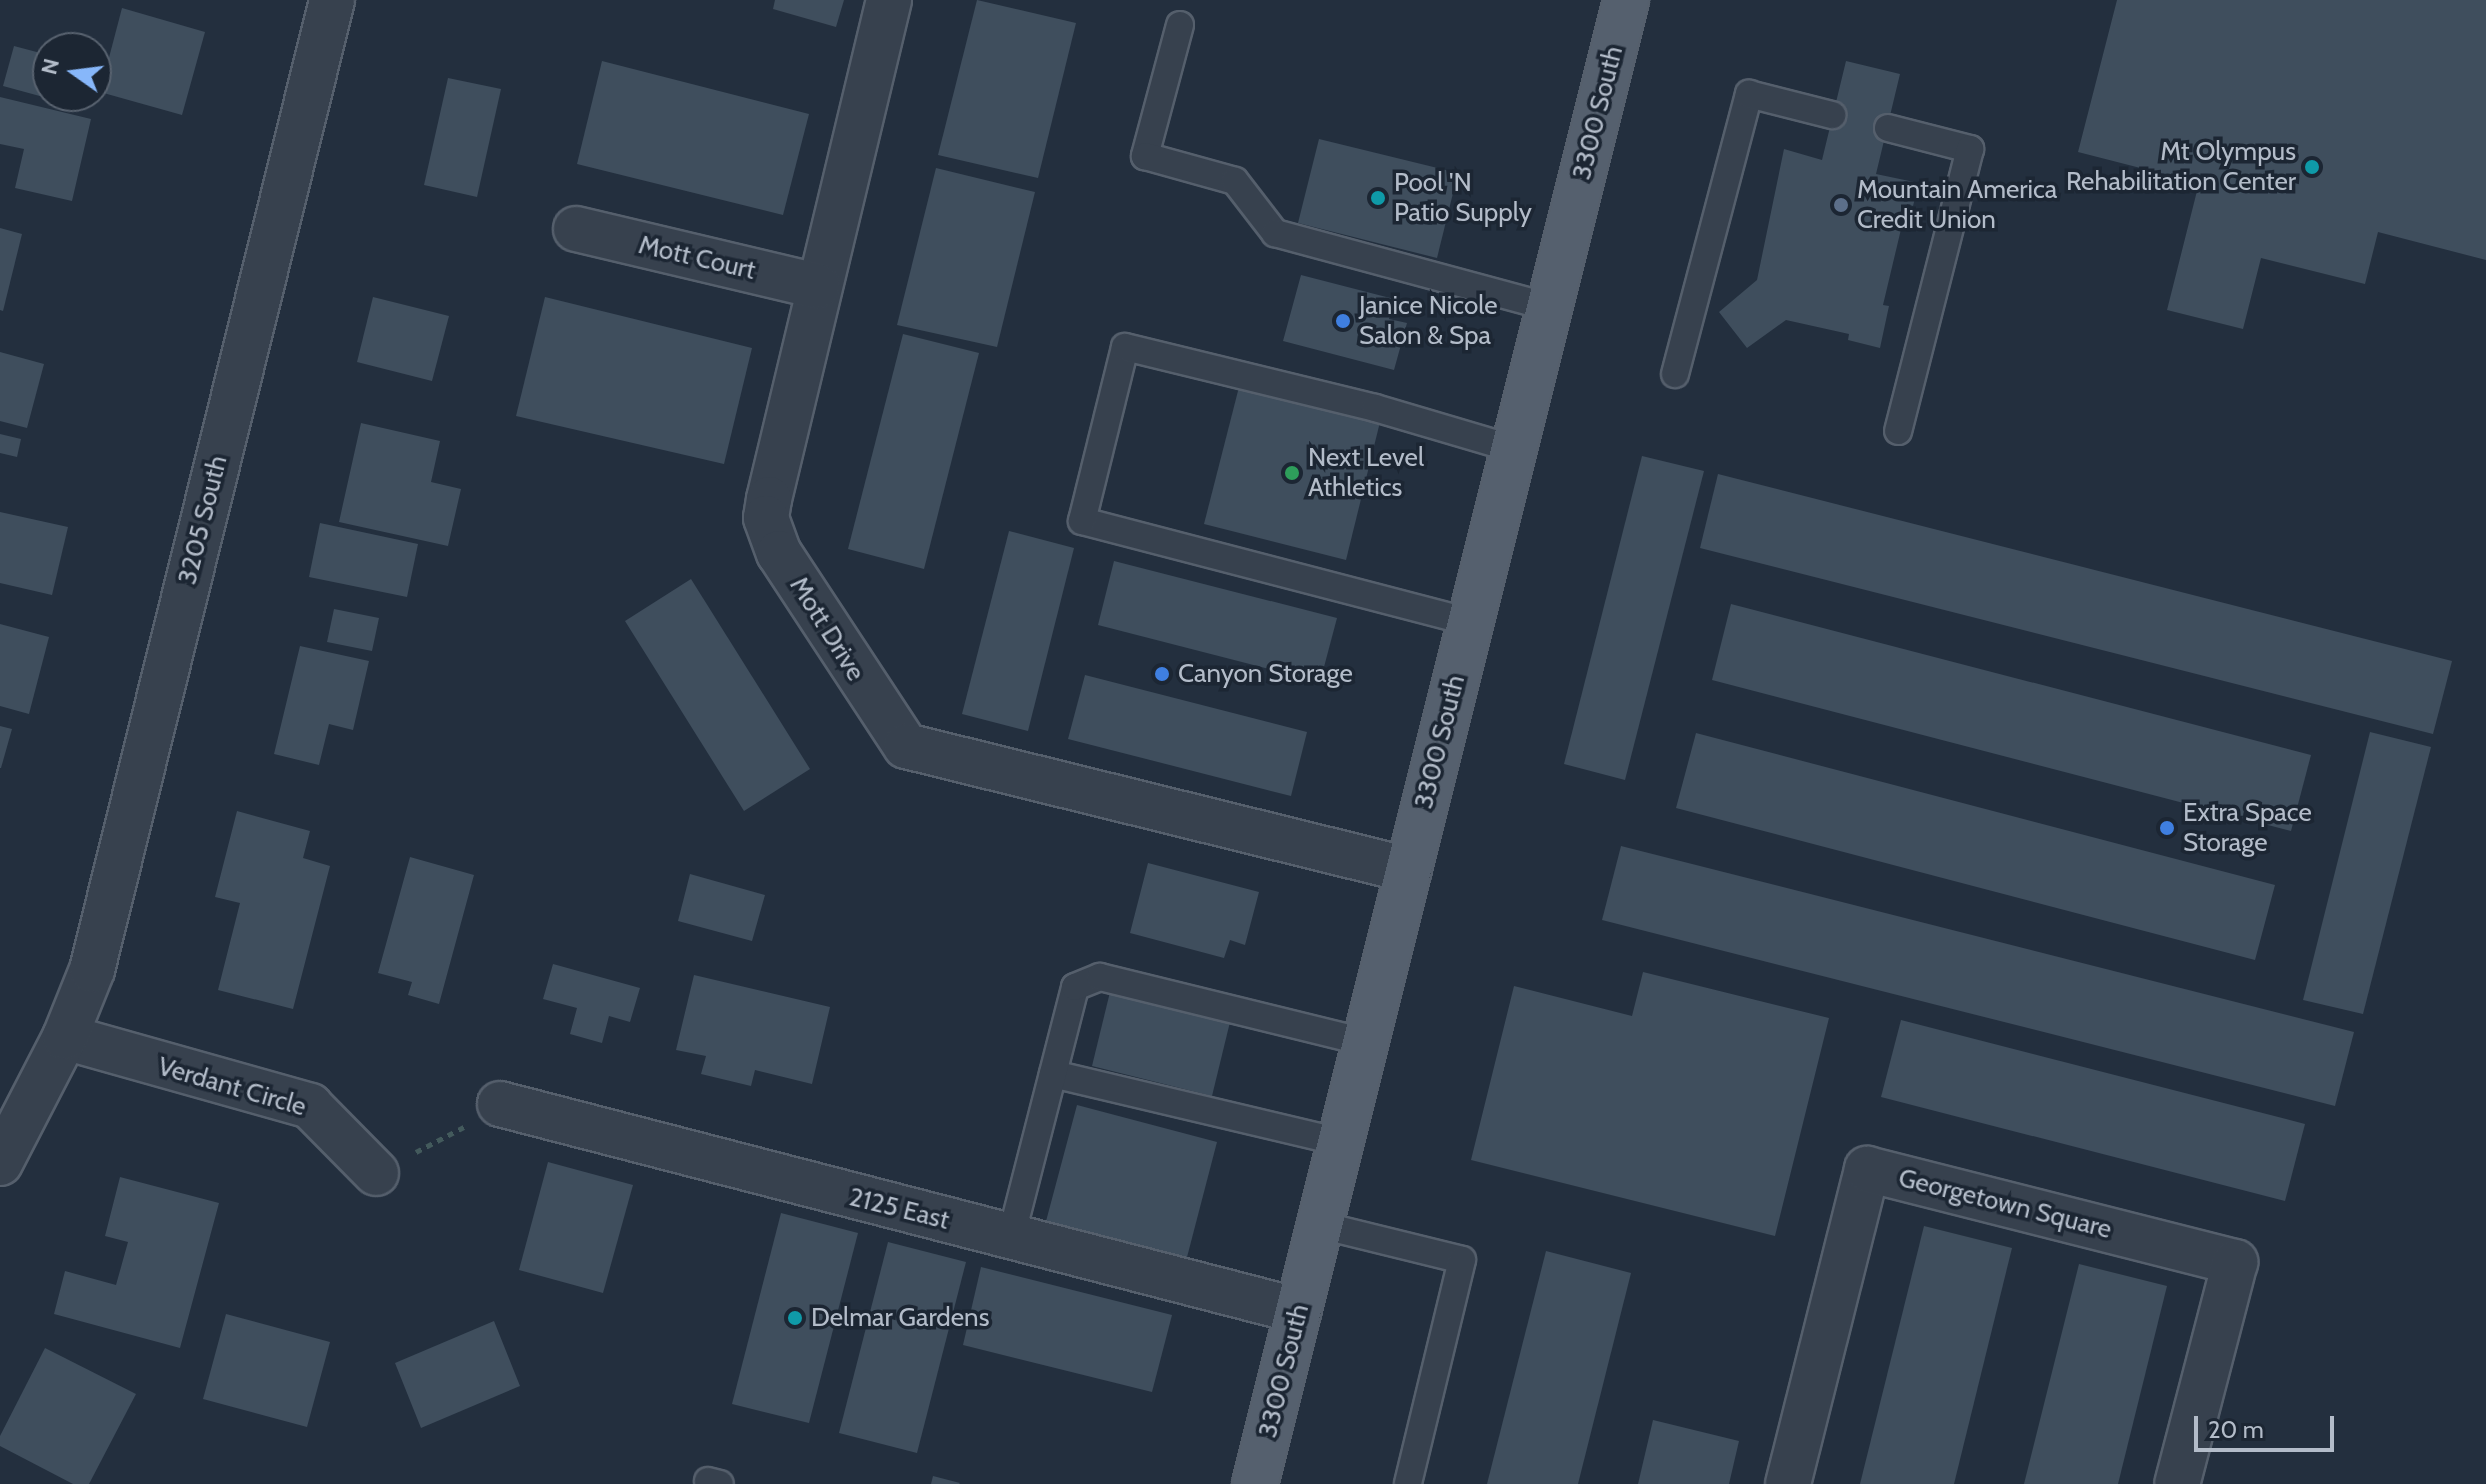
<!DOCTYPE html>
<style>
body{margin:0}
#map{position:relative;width:2486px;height:1484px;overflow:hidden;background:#232f3e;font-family:Cabin,sans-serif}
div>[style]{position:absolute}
.building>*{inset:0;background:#3f4e5d}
.path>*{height:5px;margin-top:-2.5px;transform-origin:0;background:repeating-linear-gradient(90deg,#435a5c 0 6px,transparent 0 12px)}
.roads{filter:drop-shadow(2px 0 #555f6c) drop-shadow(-2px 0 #555f6c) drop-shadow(0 2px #555f6c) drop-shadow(0 -2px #555f6c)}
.service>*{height:26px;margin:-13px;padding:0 13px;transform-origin:13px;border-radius:13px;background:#37414e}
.minor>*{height:44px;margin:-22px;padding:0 22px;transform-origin:22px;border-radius:22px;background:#37414e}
.primary>*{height:44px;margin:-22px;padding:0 22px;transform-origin:22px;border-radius:22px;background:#55606e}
.dots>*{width:22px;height:22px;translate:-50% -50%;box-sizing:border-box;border:4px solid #1c2633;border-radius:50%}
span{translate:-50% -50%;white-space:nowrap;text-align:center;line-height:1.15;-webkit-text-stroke:7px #1c2633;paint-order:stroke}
.street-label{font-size:26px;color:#b3bcc9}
.poi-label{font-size:26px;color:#b3bcc9}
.right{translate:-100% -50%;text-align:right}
.left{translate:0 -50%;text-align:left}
.north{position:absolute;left:32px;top:32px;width:80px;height:80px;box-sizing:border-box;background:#1c2633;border:2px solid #58626f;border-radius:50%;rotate:284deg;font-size:22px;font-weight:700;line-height:32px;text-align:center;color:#b3bcc9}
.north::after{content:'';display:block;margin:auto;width:28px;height:36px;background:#87b7fa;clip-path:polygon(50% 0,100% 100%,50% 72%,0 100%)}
.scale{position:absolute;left:2194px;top:1416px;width:140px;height:36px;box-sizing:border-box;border:4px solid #b3bcc9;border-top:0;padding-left:10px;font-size:24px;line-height:28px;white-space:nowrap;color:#b3bcc9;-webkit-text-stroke:6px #1c2633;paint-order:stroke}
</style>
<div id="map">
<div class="building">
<i style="clip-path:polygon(775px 0,844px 0,836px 27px,773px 9px)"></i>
<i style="clip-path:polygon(977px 0,1076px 23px,1038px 178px,938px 155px)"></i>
<i style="clip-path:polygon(2117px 0,2486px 0,2486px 260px,2378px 232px,2365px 284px,2261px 258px,2243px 329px,2167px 310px,2199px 183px,2078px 152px)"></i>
<i style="clip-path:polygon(122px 8px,205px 32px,182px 115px,100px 92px)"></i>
<i style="clip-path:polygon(14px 46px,48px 55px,47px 98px,3px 86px)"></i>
<i style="clip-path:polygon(602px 61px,809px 114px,783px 215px,577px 164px)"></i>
<i style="clip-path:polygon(1846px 61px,1900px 74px,1876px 174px,1919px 183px,1913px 206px,1907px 204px,1883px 305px,1889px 306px,1880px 348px,1848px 340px,1849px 334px,1786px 320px,1747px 348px,1719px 312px,1757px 280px,1784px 149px,1822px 160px)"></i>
<i style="clip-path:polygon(448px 78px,501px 89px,477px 197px,424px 185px)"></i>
<i style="clip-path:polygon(0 97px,91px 119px,72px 201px,15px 188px,24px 149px,0 144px)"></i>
<i style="clip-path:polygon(1319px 139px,1458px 173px,1437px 258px,1298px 223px)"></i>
<i style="clip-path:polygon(936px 168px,1035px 192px,997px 347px,897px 325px)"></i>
<i style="clip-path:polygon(0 228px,22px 234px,3px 311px,0 310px)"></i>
<i style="clip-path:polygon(1301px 275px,1394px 299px,1389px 319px,1407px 323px,1394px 370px,1283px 341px)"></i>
<i style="clip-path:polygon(373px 297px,449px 316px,432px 381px,357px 362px)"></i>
<i style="clip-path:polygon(545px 297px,752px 348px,724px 464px,516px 416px)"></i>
<i style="clip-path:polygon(903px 334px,979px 353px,924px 569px,848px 549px)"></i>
<i style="clip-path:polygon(0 352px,44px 364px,27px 428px,0 421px)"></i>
<i style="clip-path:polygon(1239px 387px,1380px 422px,1346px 560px,1204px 524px)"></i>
<i style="clip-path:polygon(361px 423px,440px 441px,431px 482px,461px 489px,448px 546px,339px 522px)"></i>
<i style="clip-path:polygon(0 434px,21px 439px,17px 457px,0 453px)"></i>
<i style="clip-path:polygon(1642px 456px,1704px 471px,1625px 780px,1564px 764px)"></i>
<i style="clip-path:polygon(1718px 474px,2452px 661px,2433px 734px,1700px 548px)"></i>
<i style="clip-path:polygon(0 512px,68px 527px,52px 595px,0 583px)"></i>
<i style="clip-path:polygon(320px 523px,418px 544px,407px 597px,309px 577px)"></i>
<i style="clip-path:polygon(1009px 531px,1074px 548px,1028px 731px,962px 714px)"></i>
<i style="clip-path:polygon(1114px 561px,1337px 618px,1320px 682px,1098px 625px)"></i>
<i style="clip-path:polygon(691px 579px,810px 769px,744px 811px,625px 621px)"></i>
<i style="clip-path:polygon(1731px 604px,2311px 755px,2291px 831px,1712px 680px)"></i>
<i style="clip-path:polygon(334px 609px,379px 618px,372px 651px,327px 642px)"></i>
<i style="clip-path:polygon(0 624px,49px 637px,29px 714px,0 706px)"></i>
<i style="clip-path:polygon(300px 646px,369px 661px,353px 730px,329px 724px,319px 765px,274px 754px)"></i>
<i style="clip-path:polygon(1085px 675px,1307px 732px,1291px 796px,1068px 739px)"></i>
<i style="clip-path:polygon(0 726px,12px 729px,1px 768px,0 768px)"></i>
<i style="clip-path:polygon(2370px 732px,2431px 747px,2363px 1014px,2303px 1000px)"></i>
<i style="clip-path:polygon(1696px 733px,2275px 885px,2255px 960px,1676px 808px)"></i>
<i style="clip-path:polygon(237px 811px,310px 831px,303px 858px,330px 866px,293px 1009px,218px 990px,240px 903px,215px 897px)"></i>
<i style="clip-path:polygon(1621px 846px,2354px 1032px,2335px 1106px,1602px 920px)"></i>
<i style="clip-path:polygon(410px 857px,474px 875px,439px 1004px,408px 995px,412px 982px,378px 973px)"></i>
<i style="clip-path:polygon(1148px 863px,1259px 892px,1245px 945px,1230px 940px,1224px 958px,1130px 933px)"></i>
<i style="clip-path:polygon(690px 874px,765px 895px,752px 941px,678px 921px)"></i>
<i style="clip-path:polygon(553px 964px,640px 988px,630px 1022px,609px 1016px,602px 1043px,570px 1034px,577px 1008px,543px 999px)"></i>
<i style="clip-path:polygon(1643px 972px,1829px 1018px,1775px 1236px,1471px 1160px,1514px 986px,1632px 1016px)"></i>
<i style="clip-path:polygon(694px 975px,830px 1007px,812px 1084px,755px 1070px,751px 1086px,701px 1074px,706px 1056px,676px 1050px)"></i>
<i style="clip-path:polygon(1110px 992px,1230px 1022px,1212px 1096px,1092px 1066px)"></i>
<i style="clip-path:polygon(1901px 1020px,2305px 1124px,2285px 1201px,1881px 1097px)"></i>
<i style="clip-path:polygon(1077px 1105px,1217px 1142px,1186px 1261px,1045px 1225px)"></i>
<i style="clip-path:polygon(548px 1162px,633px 1185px,603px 1293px,519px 1270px)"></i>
<i style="clip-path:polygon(120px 1177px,219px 1203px,180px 1348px,54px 1314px,65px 1271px,116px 1285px,128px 1242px,105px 1236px)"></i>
<i style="clip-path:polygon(781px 1213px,858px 1233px,809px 1423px,732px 1404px)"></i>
<i style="clip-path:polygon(1924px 1226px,2012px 1248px,1954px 1484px,1860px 1484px)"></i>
<i style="clip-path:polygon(888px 1242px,966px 1262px,917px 1453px,839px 1433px)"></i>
<i style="clip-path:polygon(1546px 1251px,1631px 1273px,1578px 1484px,1487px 1484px)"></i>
<i style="clip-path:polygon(2079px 1264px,2167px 1286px,2118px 1484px,2024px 1484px)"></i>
<i style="clip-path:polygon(981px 1267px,1172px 1315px,1152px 1392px,963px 1345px)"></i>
<i style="clip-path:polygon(226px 1314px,330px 1342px,307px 1427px,203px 1399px)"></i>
<i style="clip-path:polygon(494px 1321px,520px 1386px,421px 1428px,395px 1363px)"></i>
<i style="clip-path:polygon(45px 1348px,136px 1394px,89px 1484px,73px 1484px,0 1446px,0 1436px)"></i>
<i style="clip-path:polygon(1653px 1420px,1739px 1441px,1729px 1484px,1638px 1484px)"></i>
<i style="clip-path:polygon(933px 1476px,960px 1483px,959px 1484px,931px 1484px)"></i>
</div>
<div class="path">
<i style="left:416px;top:1152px;width:54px;rotate:-27.5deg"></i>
</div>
<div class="roads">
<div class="service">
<i style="left:1180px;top:25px;width:136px;rotate:105deg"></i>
<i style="left:1145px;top:156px;width:93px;rotate:15.5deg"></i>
<i style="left:1235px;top:181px;width:66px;rotate:52.4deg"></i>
<i style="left:1275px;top:233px;width:284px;rotate:15.1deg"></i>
<i style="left:1888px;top:128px;width:85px;rotate:14.4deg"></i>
<i style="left:1970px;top:149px;width:291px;rotate:104.3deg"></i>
<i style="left:1675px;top:374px;width:290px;rotate:-75.2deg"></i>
<i style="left:1749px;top:94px;width:86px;rotate:14.2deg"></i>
<i style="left:1470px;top:622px;width:401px;rotate:-165.4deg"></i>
<i style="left:1082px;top:521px;width:179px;rotate:-76.1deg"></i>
<i style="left:1125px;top:347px;width:257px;rotate:13.7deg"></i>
<i style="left:1375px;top:408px;width:145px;rotate:16.4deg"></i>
<i style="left:1053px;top:1074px;width:296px;rotate:13.3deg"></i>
<i style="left:1320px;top:1225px;width:146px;rotate:13.8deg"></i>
<i style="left:1462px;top:1260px;width:230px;rotate:103.6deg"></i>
<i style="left:1011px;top:1237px;width:258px;rotate:-75.6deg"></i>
<i style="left:1075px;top:987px;width:27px;rotate:-22deg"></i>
<i style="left:1100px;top:977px;width:273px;rotate:13.8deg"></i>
<i style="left:708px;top:1481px;width:12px;rotate:14deg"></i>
</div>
<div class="minor">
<i style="left:889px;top:0;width:513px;rotate:103.52deg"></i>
<i style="left:769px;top:499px;width:19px;rotate:99deg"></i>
<i style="left:766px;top:518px;width:37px;rotate:70deg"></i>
<i style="left:779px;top:553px;width:231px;rotate:56.7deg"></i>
<i style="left:906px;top:746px;width:518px;rotate:13.85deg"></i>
<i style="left:576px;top:229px;width:248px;rotate:13.3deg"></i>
<i style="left:65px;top:1037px;width:255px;rotate:15.7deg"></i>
<i style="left:310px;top:1106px;width:94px;rotate:45.4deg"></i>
<i style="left:500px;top:1104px;width:825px;rotate:14.52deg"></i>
<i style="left:0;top:1163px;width:142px;rotate:-62.7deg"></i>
<i style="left:65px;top:1037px;width:72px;rotate:-68.1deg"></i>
<i style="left:92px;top:970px;width:999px;rotate:-76.1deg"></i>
<i style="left:1788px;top:1484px;width:325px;rotate:-75.9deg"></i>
<i style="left:1867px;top:1169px;width:380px;rotate:14.2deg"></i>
<i style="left:2235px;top:1262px;width:229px;rotate:104.6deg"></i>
</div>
<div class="primary">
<i style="left:1255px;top:1484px;width:1530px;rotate:-75.96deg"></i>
</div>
</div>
<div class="dots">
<i style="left:2312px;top:167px;background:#0f9aa8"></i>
<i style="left:1378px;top:198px;background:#0f9aa8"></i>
<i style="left:1841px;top:205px;background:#5c6f8a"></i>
<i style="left:1343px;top:321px;background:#3f7fe0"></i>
<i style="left:1292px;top:473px;background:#2e9e5b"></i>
<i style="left:1162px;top:674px;background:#3f7fe0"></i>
<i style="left:2167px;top:828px;background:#3f7fe0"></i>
<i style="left:795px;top:1318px;background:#0f9aa8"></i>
</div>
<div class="street-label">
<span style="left:1598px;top:113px;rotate:-76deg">3300 South</span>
<span style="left:697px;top:258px;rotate:13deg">Mott Court</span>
<span style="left:203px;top:520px;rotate:-76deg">3205 South</span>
<span style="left:827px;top:629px;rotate:58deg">Mott Drive</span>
<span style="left:1440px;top:742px;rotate:-76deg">3300 South</span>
<span style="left:232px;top:1087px;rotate:16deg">Verdant Circle</span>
<span style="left:2005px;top:1204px;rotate:14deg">Georgetown Square</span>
<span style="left:899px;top:1209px;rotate:14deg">2125 East</span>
<span style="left:1284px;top:1371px;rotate:-76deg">3300 South</span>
</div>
<div class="poi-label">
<span class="right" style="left:2296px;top:167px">Mt Olympus<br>Rehabilitation Center</span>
<span class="left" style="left:1394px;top:198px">Pool 'N<br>Patio Supply</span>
<span class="left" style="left:1857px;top:205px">Mountain America<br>Credit Union</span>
<span class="left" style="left:1359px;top:321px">Janice Nicole<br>Salon &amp; Spa</span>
<span class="left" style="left:1308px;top:473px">Next Level<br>Athletics</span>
<span class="left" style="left:1178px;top:674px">Canyon Storage</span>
<span class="left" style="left:2183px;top:828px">Extra Space<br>Storage</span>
<span class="left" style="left:811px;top:1318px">Delmar Gardens</span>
</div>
<div class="north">N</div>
<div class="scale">20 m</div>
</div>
